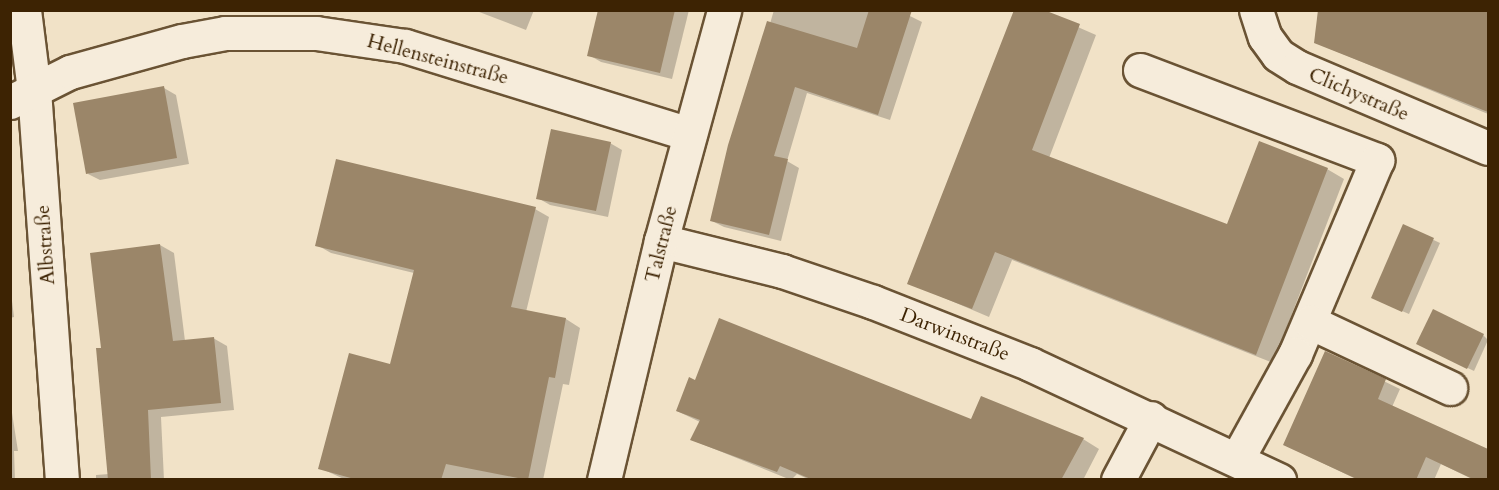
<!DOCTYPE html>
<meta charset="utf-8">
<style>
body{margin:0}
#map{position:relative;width:1499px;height:490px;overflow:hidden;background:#f1e2c7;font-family:Cardo,serif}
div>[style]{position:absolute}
.shadow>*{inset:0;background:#0003}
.building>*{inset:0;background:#9b8669}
.roads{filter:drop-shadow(2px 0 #6a5334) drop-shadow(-2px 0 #6a5334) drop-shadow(0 2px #6a5334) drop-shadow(0 -2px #6a5334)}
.minor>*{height:33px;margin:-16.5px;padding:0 16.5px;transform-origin:16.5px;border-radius:16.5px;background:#f6ecdb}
span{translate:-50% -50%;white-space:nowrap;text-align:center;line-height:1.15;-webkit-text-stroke:4.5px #f6ecdb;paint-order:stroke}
.street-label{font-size:20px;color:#3d2303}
.frame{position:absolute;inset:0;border:12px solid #3d2303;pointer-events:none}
</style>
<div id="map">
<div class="shadow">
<i style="clip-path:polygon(474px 10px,534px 10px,526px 30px)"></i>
<i style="clip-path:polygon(600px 10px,689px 10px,672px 79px,601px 62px,589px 55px)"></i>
<i style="clip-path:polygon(774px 10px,898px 10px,922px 22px,890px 120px,807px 93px,787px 161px,799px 168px,781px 241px,724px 227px,712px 221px)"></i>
<i style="clip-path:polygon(1039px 10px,1096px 35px,1049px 158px,1228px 226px,1327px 169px,1344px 179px,1273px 363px,1012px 260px,989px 317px,909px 283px)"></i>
<i style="clip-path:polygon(1320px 10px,1488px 10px,1488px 114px,1316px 43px)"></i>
<i style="clip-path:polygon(164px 88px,176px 95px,189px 164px,100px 180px,88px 174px)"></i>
<i style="clip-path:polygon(610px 143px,622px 150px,608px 217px,550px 205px,538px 198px)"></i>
<i style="clip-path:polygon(535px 209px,549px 217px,526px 312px,566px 319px,580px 328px,569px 385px,563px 384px,543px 480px,346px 480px,320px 468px,391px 366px,414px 273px,331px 253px,317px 245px)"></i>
<i style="clip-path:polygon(1404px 226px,1440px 243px,1409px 314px,1379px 301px)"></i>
<i style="clip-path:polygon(160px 245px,174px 253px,185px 341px,213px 338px,227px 346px,234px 410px,161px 417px,164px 480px,96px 480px,96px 475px,109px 474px,103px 349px)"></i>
<i style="clip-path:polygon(10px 285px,14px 317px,10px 318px)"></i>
<i style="clip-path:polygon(1483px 335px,1488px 340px,1474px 371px,1424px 347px)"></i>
<i style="clip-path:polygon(1326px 353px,1400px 389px,1392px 407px,1488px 450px,1488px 480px,1474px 480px,1441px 464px,1434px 480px,1358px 480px,1285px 445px)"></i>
<i style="clip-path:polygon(10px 400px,18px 451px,14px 451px,15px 480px,10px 480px)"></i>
<i style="clip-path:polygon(677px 411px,972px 421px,1083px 439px,1099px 449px,1083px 480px,810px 480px,797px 474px,791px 480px,692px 440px,700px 422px)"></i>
</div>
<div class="building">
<i style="clip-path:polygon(598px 10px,675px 10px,660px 73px,587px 56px)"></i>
<i style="clip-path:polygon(869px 10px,912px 10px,878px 115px,795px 87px,774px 156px,788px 159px,769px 235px,710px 221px,728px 145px,767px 21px,857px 48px)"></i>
<i style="clip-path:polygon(1014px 10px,1044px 10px,1080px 24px,1032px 150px,1227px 224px,1259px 141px,1328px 168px,1256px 355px,995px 252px,972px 309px,907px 284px)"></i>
<i style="clip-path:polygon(1318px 10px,1488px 10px,1488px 112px,1314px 43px)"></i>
<i style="clip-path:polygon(164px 86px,177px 158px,86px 174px,73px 103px)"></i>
<i style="clip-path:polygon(551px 129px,611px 142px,596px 211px,536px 199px)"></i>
<i style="clip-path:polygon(336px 159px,536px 207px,511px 307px,566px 318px,555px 378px,549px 377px,528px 480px,446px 464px,441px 480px,358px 480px,318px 469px,349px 353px,390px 364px,414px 270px,315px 246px)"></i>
<i style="clip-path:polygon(1403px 224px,1434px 238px,1402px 312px,1371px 298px)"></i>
<i style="clip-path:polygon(160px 244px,173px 341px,214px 337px,221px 403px,148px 410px,151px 480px,108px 480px,96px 348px,101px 348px,90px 253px)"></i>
<i style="clip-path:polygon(1433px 309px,1484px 334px,1467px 369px,1416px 344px)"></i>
<i style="clip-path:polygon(719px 318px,971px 419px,981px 396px,1084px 438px,1061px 480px,813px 480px,780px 466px,777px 472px,690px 440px,700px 420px,676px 411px,689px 377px,695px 380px)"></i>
<i style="clip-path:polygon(1325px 351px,1386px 379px,1378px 399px,1488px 449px,1488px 480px,1475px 480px,1426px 457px,1416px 480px,1359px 480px,1283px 445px)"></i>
</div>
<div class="roads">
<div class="minor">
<i style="left:24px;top:10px;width:81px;rotate:82.9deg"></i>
<i style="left:34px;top:90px;width:391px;rotate:85.9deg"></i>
<i style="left:1256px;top:10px;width:28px;rotate:72deg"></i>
<i style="left:1265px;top:37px;width:22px;rotate:54deg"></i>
<i style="left:1278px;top:55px;width:22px;rotate:32deg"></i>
<i style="left:1297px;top:67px;width:207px;rotate:23deg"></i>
<i style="left:1140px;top:70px;width:254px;rotate:20.8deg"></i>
<i style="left:1377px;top:160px;width:211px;rotate:112.9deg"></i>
<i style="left:1295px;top:354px;width:120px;rotate:118.9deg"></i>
<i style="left:10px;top:102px;width:67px;rotate:-26.6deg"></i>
<i style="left:70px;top:72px;width:116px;rotate:-15.5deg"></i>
<i style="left:182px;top:41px;width:44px;rotate:-10.5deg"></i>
<i style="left:225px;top:33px;width:91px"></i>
<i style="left:316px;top:33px;width:90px;rotate:8.3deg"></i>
<i style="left:405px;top:46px;width:298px;rotate:17.2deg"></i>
<i style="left:661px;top:241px;width:125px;rotate:13.9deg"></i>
<i style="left:782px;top:271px;width:96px;rotate:18.8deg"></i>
<i style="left:873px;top:302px;width:169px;rotate:21.5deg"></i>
<i style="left:1030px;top:364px;width:275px;rotate:25deg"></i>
<i style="left:1310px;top:322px;width:155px;rotate:25.2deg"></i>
<i style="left:604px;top:480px;width:246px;rotate:-76.6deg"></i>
<i style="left:661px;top:241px;width:239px;rotate:-74.7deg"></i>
<i style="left:1118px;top:480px;width:70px;rotate:-62deg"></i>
</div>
</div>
<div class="street-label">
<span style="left:438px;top:59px;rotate:15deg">Hellensteinstraße</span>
<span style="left:1359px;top:94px;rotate:23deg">Clichystraße</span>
<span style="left:661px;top:244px;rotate:-76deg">Talstraße</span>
<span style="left:45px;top:245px;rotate:-94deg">Albstraße</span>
<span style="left:955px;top:334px;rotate:21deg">Darwinstraße</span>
</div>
<div class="frame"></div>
</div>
